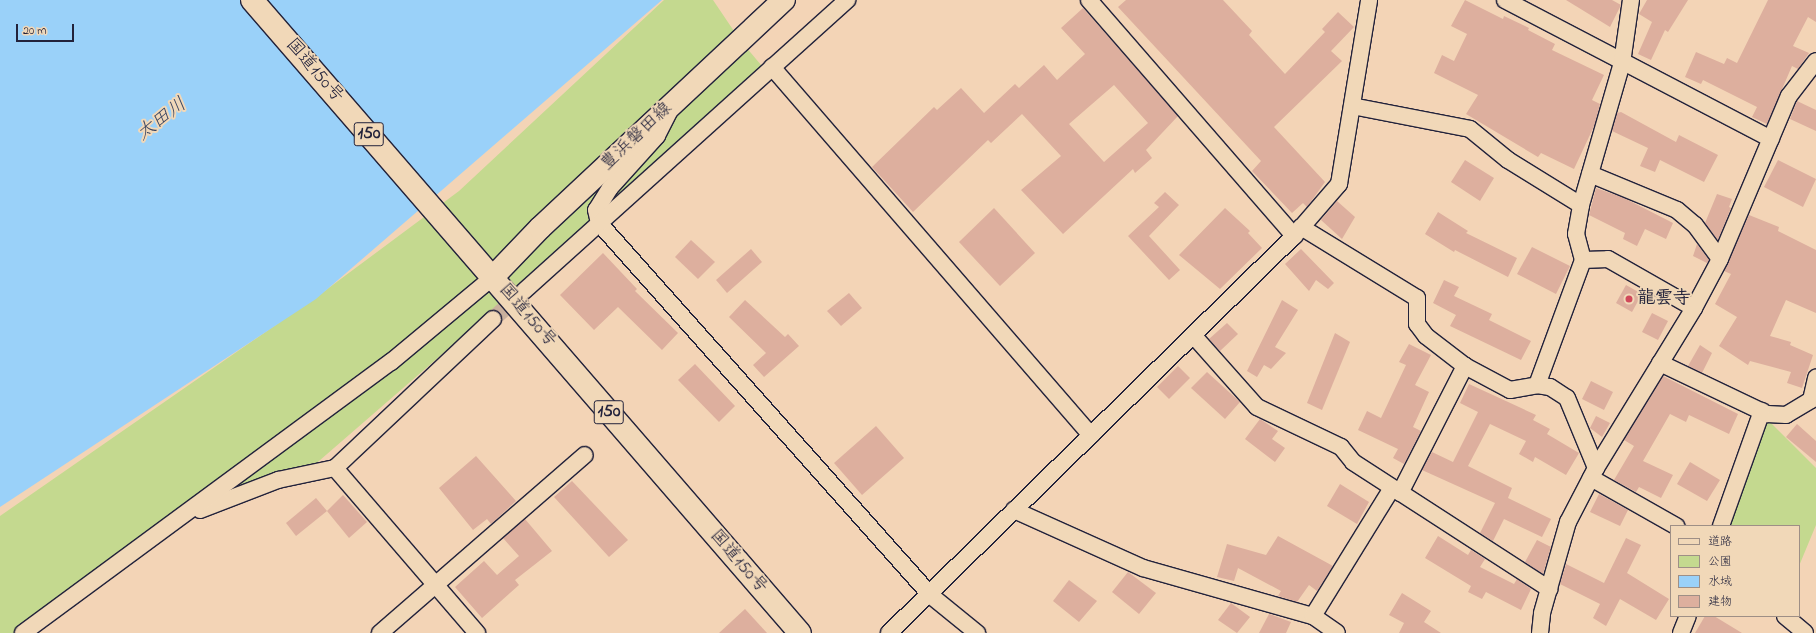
<!DOCTYPE html>
<meta charset="utf-8">
<style>
body{margin:0}
#map{position:relative;width:1816px;height:633px;overflow:hidden;background:#f3d4b6;font-family:"Indie Flower","Klee One",sans-serif}
div>[style]{position:absolute}
.green>*{inset:0;background:#c4d98f}
.water>*{inset:0;background:#9ad1f9}
.building>*{inset:0;background:#ddaf9e}
.minor-tunnel>*{height:16px;margin-top:-8px;transform-origin:0;background:repeating-linear-gradient(90deg,#c9b09d 0 16px,transparent 0 24px)}
.roads{filter:drop-shadow(1px 0 #22223b) drop-shadow(-1px 0 #22223b) drop-shadow(0 1px #22223b) drop-shadow(0 -1px #22223b)}
.minor>*{height:16px;margin:-8px;padding:0 8px;transform-origin:8px;border-radius:8px;background:#f1d8b8}
.secondary>*{height:22px;margin:-11px;padding:0 11px;transform-origin:11px;border-radius:11px;background:#f1d8b8}
.trunk>*{height:22px;margin:-11px;padding:0 11px;transform-origin:11px;border-radius:11px;background:#f1d8b8}
.dots>*{width:11px;height:11px;translate:-50% -50%;box-sizing:border-box;border:2px solid #f1d8b8;border-radius:50%}
span{translate:-50% -50%;white-space:nowrap;text-align:center;line-height:1.15;-webkit-text-stroke:4px #f1d8b8;paint-order:stroke}
.shield-label span{padding:1px 3px;background:#f1d8b8;border:1px solid;border-radius:3px;-webkit-text-stroke-width:0}
.shield-label{font-size:17px;color:#22223b;font-weight:700}
.street-label{font-size:18px;color:#22223b}
.poi-label{font-size:18px;color:#22223b;font-weight:700}
.left{translate:0 -50%;text-align:left}
.water-label{font-size:19px;color:#3a4561;font-style:italic}
.legend{position:absolute;left:1670px;top:525px;width:130px;height:92px;box-sizing:border-box;background:#f1d8b8;border:1px solid #9e8f86;margin:0;padding:5px 7px;list-style:none;font-size:12px;color:#22223b}
.legend li{display:flex;align-items:center;gap:8px;height:20px}
.legend b{width:20px;border:1px solid #9e8f86}
.scale{position:absolute;left:16px;top:24px;width:58px;height:18px;box-sizing:border-box;border:2px solid #22223b;border-top:0;padding-left:5px;font-size:12px;line-height:14px;white-space:nowrap;color:#22223b;-webkit-text-stroke:3px #f1d8b8;paint-order:stroke}
</style>
<div id="map">
<div class="green">
<i style="clip-path:polygon(664px 0,713px 0,740px 40px,767px 72px,304px 474px,172px 524px,23px 633px,0 633px,0 516px,326px 290px,459px 191px)"></i>
<i style="clip-path:polygon(1767px 419px,1816px 468px,1816px 525px,1799px 566px,1799px 526px,1727px 526px)"></i>
</div>
<div class="water">
<i style="clip-path:polygon(0 0,662px 0,316px 299px,0 507px)"></i>
</div>
<div class="building">
<i style="clip-path:polygon(1126px 0,1223px 0,1252px 31px,1249px 35px,1285px 74px,1325px 32px,1322px 29px,1338px 12px,1354px 27px,1331px 51px,1342px 61px,1274px 127px,1325px 182px,1307px 207px,1303px 203px,1292px 213px,1252px 171px,1261px 161px,1118px 7px)"></i>
<i style="clip-path:polygon(1465px 0,1503px 19px,1504px 16px,1529px 28px,1528px 30px,1555px 44px,1552px 50px,1604px 75px,1592px 100px,1600px 104px,1595px 124px,1574px 169px,1541px 153px,1538px 157px,1466px 114px,1478px 95px,1434px 73px,1442px 55px,1454px 61px,1467px 34px,1451px 26px)"></i>
<i style="clip-path:polygon(1566px 0,1612px 0,1621px 5px,1610px 27px)"></i>
<i style="clip-path:polygon(1647px 0,1688px 0,1668px 32px,1665px 30px,1651px 60px,1638px 54px,1652px 22px,1639px 14px)"></i>
<i style="clip-path:polygon(1768px 0,1816px 0,1816px 22px,1808px 17px,1793px 46px,1809px 53px,1798px 69px,1792px 66px,1767px 124px,1752px 117px,1757px 107px,1703px 80px,1701px 84px,1685px 77px,1696px 52px,1724px 64px,1727px 58px,1737px 63px)"></i>
<i style="clip-path:polygon(evenodd,1083px 8px,1178px 116px,1146px 150px,1152px 158px,1135px 173px,1133px 169px,1063px 234px,1021px 190px,1061px 156px,1022px 114px,991px 143px,988px 140px,913px 212px,872px 167px,934px 107px,937px 110px,961px 88px,984px 113px,1015px 84px,1019px 88px,1044px 65px,1057px 80px,1085px 54px,1061px 28px,1083px 8px,1114px 85px,1148px 123px,1104px 162px,1069px 124px,1114px 85px)"></i>
<i style="clip-path:polygon(1797px 101px,1816px 110px,1816px 131px,1790px 119px)"></i>
<i style="clip-path:polygon(1621px 112px,1676px 142px,1679px 135px,1718px 155px,1704px 182px,1660px 160px,1655px 172px,1640px 166px,1648px 148px,1612px 131px,1617px 113px)"></i>
<i style="clip-path:polygon(1465px 160px,1494px 178px,1480px 201px,1451px 182px)"></i>
<i style="clip-path:polygon(1778px 160px,1816px 179px,1803px 207px,1764px 187px)"></i>
<i style="clip-path:polygon(1596px 188px,1624px 198px,1673px 223px,1666px 239px,1645px 229px,1637px 246px,1623px 239px,1625px 233px,1589px 215px)"></i>
<i style="clip-path:polygon(1165px 192px,1179px 205px,1149px 236px,1180px 270px,1169px 280px,1128px 236px,1159px 207px,1154px 203px)"></i>
<i style="clip-path:polygon(1717px 194px,1732px 199px,1729px 207px,1731px 208px,1718px 240px,1705px 223px)"></i>
<i style="clip-path:polygon(1337px 201px,1355px 217px,1342px 239px,1321px 220px)"></i>
<i style="clip-path:polygon(994px 208px,1035px 253px,1000px 286px,959px 242px)"></i>
<i style="clip-path:polygon(1225px 208px,1250px 231px,1248px 233px,1262px 248px,1220px 289px,1179px 255px)"></i>
<i style="clip-path:polygon(1438px 212px,1468px 231px,1466px 233px,1517px 258px,1508px 277px,1455px 250px,1454px 252px,1425px 234px)"></i>
<i style="clip-path:polygon(1749px 215px,1779px 227px,1778px 231px,1816px 250px,1816px 313px,1786px 300px,1770px 336px,1791px 342px,1790px 345px,1813px 355px,1802px 388px,1787px 383px,1791px 372px,1750px 361px,1748px 365px,1719px 346px,1737px 317px,1715px 304px,1731px 274px,1724px 271px)"></i>
<i style="clip-path:polygon(691px 240px,715px 262px,698px 279px,675px 257px)"></i>
<i style="clip-path:polygon(1697px 244px,1709px 260px,1707px 263px,1693px 256px)"></i>
<i style="clip-path:polygon(1532px 247px,1570px 266px,1556px 294px,1517px 274px)"></i>
<i style="clip-path:polygon(751px 249px,762px 262px,727px 293px,716px 280px)"></i>
<i style="clip-path:polygon(1301px 249px,1334px 283px,1328px 289px,1316px 280px,1309px 291px,1285px 264px)"></i>
<i style="clip-path:polygon(603px 253px,637px 289px,635px 291px,678px 333px,662px 350px,618px 307px,594px 330px,560px 295px)"></i>
<i style="clip-path:polygon(1444px 280px,1459px 287px,1454px 296px,1492px 314px,1489px 320px,1531px 341px,1521px 360px,1450px 326px,1456px 315px,1433px 303px)"></i>
<i style="clip-path:polygon(1626px 285px,1642px 294px,1632px 312px,1616px 303px)"></i>
<i style="clip-path:polygon(849px 293px,862px 308px,841px 326px,827px 311px)"></i>
<i style="clip-path:polygon(745px 300px,785px 337px,788px 334px,799px 346px,764px 377px,753px 365px,766px 353px,729px 317px)"></i>
<i style="clip-path:polygon(1282px 300px,1298px 310px,1275px 347px,1286px 353px,1271px 369px,1264px 365px,1257px 377px,1247px 371px)"></i>
<i style="clip-path:polygon(1652px 313px,1668px 321px,1658px 340px,1642px 332px)"></i>
<i style="clip-path:polygon(1227px 323px,1238px 334px,1220px 351px,1209px 339px)"></i>
<i style="clip-path:polygon(1335px 333px,1350px 342px,1322px 410px,1307px 403px)"></i>
<i style="clip-path:polygon(1409px 344px,1431px 355px,1415px 385px,1429px 392px,1413px 427px,1421px 431px,1404px 464px,1393px 458px,1398px 449px,1358px 430px,1367px 411px,1381px 418px,1406px 365px,1399px 362px)"></i>
<i style="clip-path:polygon(1700px 345px,1712px 353px,1702px 373px,1688px 366px)"></i>
<i style="clip-path:polygon(695px 364px,735px 406px,719px 422px,678px 380px)"></i>
<i style="clip-path:polygon(1178px 366px,1190px 378px,1169px 399px,1157px 387px)"></i>
<i style="clip-path:polygon(1207px 372px,1240px 402px,1225px 419px,1191px 388px)"></i>
<i style="clip-path:polygon(1663px 376px,1738px 414px,1729px 434px,1689px 415px,1686px 422px,1670px 414px,1643px 461px,1673px 475px,1661px 498px,1639px 487px,1636px 492px,1614px 480px,1634px 446px,1624px 440px)"></i>
<i style="clip-path:polygon(1591px 381px,1613px 392px,1604px 410px,1582px 399px)"></i>
<i style="clip-path:polygon(1469px 384px,1536px 415px,1533px 420px,1550px 429px,1547px 434px,1579px 453px,1566px 475px,1535px 457px,1533px 462px,1519px 454px,1526px 441px,1490px 424px,1468px 466px,1512px 488px,1508px 498px,1551px 519px,1542px 537px,1504px 519px,1493px 541px,1480px 533px,1495px 503px,1422px 470px,1432px 452px,1453px 462px,1478px 412px,1460px 403px)"></i>
<i style="clip-path:polygon(1596px 416px,1610px 423px,1602px 437px,1590px 428px)"></i>
<i style="clip-path:polygon(1260px 419px,1278px 431px,1272px 439px,1285px 448px,1275px 462px,1245px 439px)"></i>
<i style="clip-path:polygon(1797px 424px,1816px 441px,1816px 462px,1786px 437px)"></i>
<i style="clip-path:polygon(876px 426px,904px 458px,862px 495px,834px 463px)"></i>
<i style="clip-path:polygon(476px 456px,516px 501px,491px 524px,487px 519px,473px 530px,439px 488px)"></i>
<i style="clip-path:polygon(1690px 462px,1720px 480px,1707px 501px,1677px 484px)"></i>
<i style="clip-path:polygon(572px 481px,628px 540px,609px 557px,554px 497px)"></i>
<i style="clip-path:polygon(1340px 484px,1369px 502px,1357px 524px,1327px 506px)"></i>
<i style="clip-path:polygon(1599px 494px,1628px 510px,1620px 526px,1590px 512px)"></i>
<i style="clip-path:polygon(343px 495px,367px 522px,349px 538px,327px 511px)"></i>
<i style="clip-path:polygon(316px 498px,327px 511px,296px 536px,286px 523px)"></i>
<i style="clip-path:polygon(525px 519px,552px 551px,515px 580px,519px 585px,482px 618px,455px 587px,484px 561px,497px 575px,519px 556px,503px 538px)"></i>
<i style="clip-path:polygon(1278px 536px,1333px 566px,1317px 591px,1309px 585px,1297px 602px,1278px 596px,1281px 591px,1238px 568px,1234px 581px,1217px 577px,1227px 544px,1266px 555px)"></i>
<i style="clip-path:polygon(1438px 536px,1468px 555px,1471px 550px,1485px 559px,1480px 567px,1514px 584px,1517px 579px,1531px 589px,1521px 610px,1486px 592px,1482px 599px,1468px 592px,1471px 586px,1425px 558px)"></i>
<i style="clip-path:polygon(1626px 538px,1641px 545px,1627px 573px,1669px 599px,1656px 620px,1620px 599px,1606px 626px,1593px 618px,1600px 604px,1560px 584px,1566px 564px,1604px 583px)"></i>
<i style="clip-path:polygon(1537px 540px,1551px 547px,1543px 574px,1525px 562px)"></i>
<i style="clip-path:polygon(1128px 572px,1156px 593px,1139px 614px,1112px 592px)"></i>
<i style="clip-path:polygon(1069px 580px,1097px 601px,1079px 622px,1053px 601px)"></i>
<i style="clip-path:polygon(1402px 593px,1431px 611px,1424px 622px,1441px 633px,1399px 633px,1404px 623px,1389px 615px)"></i>
<i style="clip-path:polygon(1231px 603px,1250px 617px,1237px 633px,1218px 620px)"></i>
<i style="clip-path:polygon(745px 609px,767px 633px,719px 633px)"></i>
<i style="clip-path:polygon(1269px 614px,1291px 622px,1286px 633px,1259px 633px)"></i>
<i style="clip-path:polygon(1705px 616px,1714px 616px,1742px 633px,1695px 633px)"></i>
</div>
<div class="minor-tunnel">
<i style="left:493px;top:319px;width:38px;rotate:-42deg"></i>
</div>
<div class="roads">
<div class="minor">
<i style="left:1089px;top:0;width:313px;rotate:49deg"></i>
<i style="left:1505px;top:0;width:300px;rotate:27.6deg"></i>
<i style="left:772px;top:67px;width:487px;rotate:49.1deg"></i>
<i style="left:1352px;top:106px;width:120px;rotate:11deg"></i>
<i style="left:1470px;top:129px;width:49px;rotate:39.2deg"></i>
<i style="left:1508px;top:160px;width:86px;rotate:31.7deg"></i>
<i style="left:669px;top:112px;width:27px;rotate:117deg"></i>
<i style="left:657px;top:136px;width:70px;rotate:132.1deg"></i>
<i style="left:610px;top:188px;width:26px;rotate:122deg"></i>
<i style="left:596px;top:210px;width:13px;rotate:77deg"></i>
<i style="left:599px;top:223px;width:497px;rotate:48.3deg"></i>
<i style="left:929px;top:594px;width:62px;rotate:39.1deg"></i>
<i style="left:1590px;top:174px;width:94px;rotate:22.5deg"></i>
<i style="left:1677px;top:210px;width:23px;rotate:40deg"></i>
<i style="left:1695px;top:225px;width:42px;rotate:53.7deg"></i>
<i style="left:1301px;top:227px;width:136px;rotate:31.5deg"></i>
<i style="left:1417px;top:298px;width:26px;rotate:90deg"></i>
<i style="left:1417px;top:324px;width:15px;rotate:53deg"></i>
<i style="left:1426px;top:336px;width:49px;rotate:37.6deg"></i>
<i style="left:1465px;top:366px;width:51px;rotate:28.1deg"></i>
<i style="left:1510px;top:390px;width:27px;rotate:-10deg"></i>
<i style="left:1537px;top:385px;width:13px;rotate:9deg"></i>
<i style="left:1550px;top:387px;width:20px;rotate:33deg"></i>
<i style="left:1567px;top:398px;width:76px;rotate:67.5deg"></i>
<i style="left:1583px;top:260px;width:25px;rotate:-2deg"></i>
<i style="left:1608px;top:259px;width:99px;rotate:29.7deg"></i>
<i style="left:524px;top:291px;width:435px;rotate:-42deg"></i>
<i style="left:1193px;top:335px;width:96px;rotate:48.4deg"></i>
<i style="left:1257px;top:407px;width:93px;rotate:25.5deg"></i>
<i style="left:1341px;top:447px;width:19px;rotate:51deg"></i>
<i style="left:1353px;top:462px;width:234px;rotate:32.9deg"></i>
<i style="left:1660px;top:363px;width:119px;rotate:25.5deg"></i>
<i style="left:1767px;top:414px;width:19px;rotate:3deg"></i>
<i style="left:1786px;top:415px;width:29px;rotate:-31deg"></i>
<i style="left:1811px;top:400px;width:23px;rotate:-77deg"></i>
<i style="left:1537px;top:385px;width:133px;rotate:-69.8deg"></i>
<i style="left:1583px;top:260px;width:27px;rotate:-105deg"></i>
<i style="left:1576px;top:234px;width:29px;rotate:-80deg"></i>
<i style="left:1581px;top:205px;width:148px;rotate:-73.9deg"></i>
<i style="left:1622px;top:63px;width:64px;rotate:-81.9deg"></i>
<i style="left:335px;top:468px;width:218px;rotate:49.3deg"></i>
<i style="left:1591px;top:478px;width:98px;rotate:29.5deg"></i>
<i style="left:1400px;top:493px;width:143px;rotate:-62.9deg"></i>
<i style="left:200px;top:510px;width:84px;rotate:-21deg"></i>
<i style="left:278px;top:480px;width:58px;rotate:-11.9deg"></i>
<i style="left:335px;top:468px;width:217px;rotate:-43.3deg"></i>
<i style="left:1014px;top:510px;width:141px;rotate:24.2deg"></i>
<i style="left:1143px;top:568px;width:177px;rotate:15.8deg"></i>
<i style="left:1313px;top:616px;width:29px;rotate:35deg"></i>
<i style="left:1721px;top:526px;width:122px;rotate:-70.4deg"></i>
<i style="left:1313px;top:616px;width:150px;rotate:-58.3deg"></i>
<i style="left:1785px;top:616px;width:26px;rotate:40deg"></i>
<i style="left:23px;top:633px;width:457px;rotate:-36.4deg"></i>
<i style="left:391px;top:362px;width:133px;rotate:-39.8deg"></i>
<i style="left:380px;top:633px;width:271px;rotate:-41deg"></i>
<i style="left:889px;top:633px;width:567px;rotate:-44.43deg"></i>
<i style="left:1294px;top:236px;width:69px;rotate:-49.1deg"></i>
<i style="left:1339px;top:184px;width:186px;rotate:-80.7deg"></i>
<i style="left:1540px;top:633px;width:20px;rotate:-84deg"></i>
<i style="left:1542px;top:613px;width:95px;rotate:-74.1deg"></i>
<i style="left:1568px;top:522px;width:61px;rotate:-62.6deg"></i>
<i style="left:1596px;top:468px;width:188px;rotate:-58.5deg"></i>
<i style="left:1694px;top:308px;width:55px;rotate:-62deg"></i>
<i style="left:1720px;top:259px;width:177px;rotate:-67.1deg"></i>
<i style="left:1789px;top:96px;width:44px;rotate:-52.4deg"></i>
<i style="left:1681px;top:633px;width:18px;rotate:-68deg"></i>
</div>
<div class="secondary">
<i style="left:493px;top:277px;width:68px;rotate:-46.2deg"></i>
<i style="left:540px;top:228px;width:334px;rotate:-43.1deg"></i>
</div>
<div class="trunk">
<i style="left:252px;top:0;width:837px;rotate:49.12deg"></i>
</div>
</div>
<div class="dots">
<i style="left:1629px;top:299px;background:#d1495b"></i>
</div>
<div class="shield-label">
<span style="left:369px;top:134px">150</span>
<span style="left:609px;top:412px">150</span>
</div>
<div class="street-label">
<span style="left:314px;top:71px;rotate:49deg">国道150号</span>
<span style="left:637px;top:137px;rotate:-43deg">豊浜磐田線</span>
<span style="left:527px;top:316px;rotate:49deg">国道150号</span>
<span style="left:738px;top:562px;rotate:49deg">国道150号</span>
</div>
<div class="poi-label">
<span class="left" style="left:1637px;top:299px">龍雲寺</span>
</div>
<div class="water-label">
<span style="left:162px;top:120px;rotate:-37deg">太田川</span>
</div>
<ul class="legend">
<li><b style="height:5px;background:#f1d8b8"></b>道路</li>
<li><b style="height:11px;background:#c4d98f"></b>公園</li>
<li><b style="height:11px;background:#9ad1f9"></b>水域</li>
<li><b style="height:11px;background:#ddaf9e"></b>建物</li>
</ul>
<div class="scale">20 m</div>
</div>
